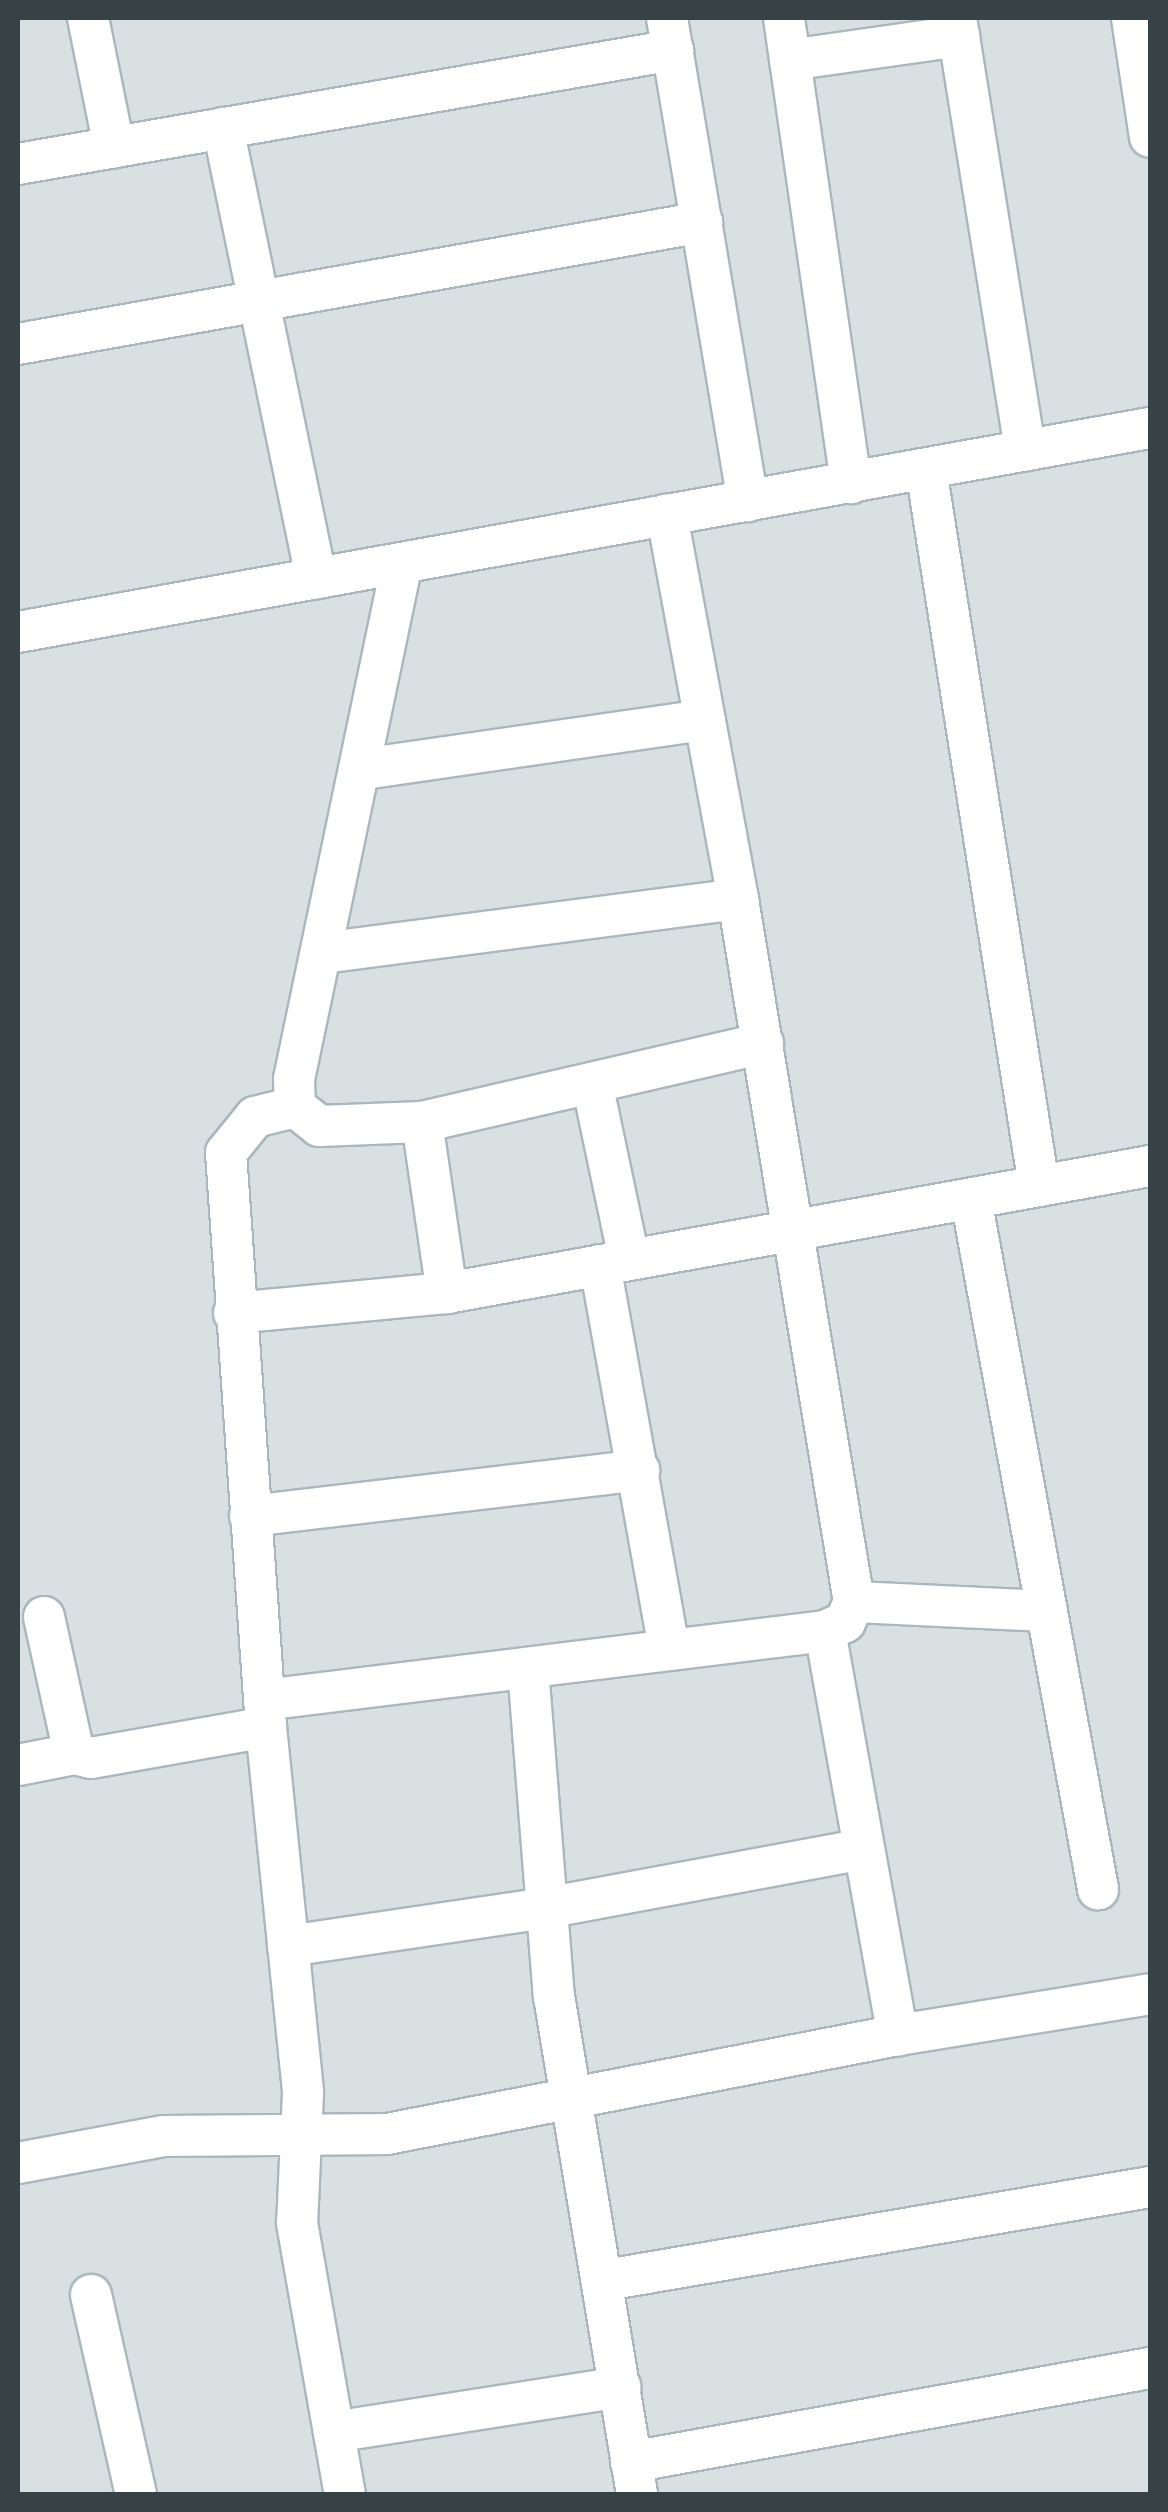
<!DOCTYPE html>
<style>
body{margin:0}
#map{position:relative;width:1168px;height:2512px;overflow:hidden;background:#e7eff2;font-family:Karla,sans-serif}
div>[style]{position:absolute}
.industrial>*{inset:0;background:#d9e0e2}
.roads{filter:drop-shadow(2px 0 #aab8bd) drop-shadow(-2px 0 #aab8bd) drop-shadow(0 2px #aab8bd) drop-shadow(0 -2px #aab8bd)}
.street>*{height:40px;margin:-20px;padding:0 20px;transform-origin:20px;border-radius:20px;background:#fff}
span{translate:-50% -50%;white-space:nowrap;text-align:center;line-height:1.15;-webkit-text-stroke:8px #fff;paint-order:stroke}
.frame{position:absolute;inset:0;border:20px solid #364245;pointer-events:none}
</style>
<div id="map">
<div class="industrial">
<i style="clip-path:polygon(18px 18px,1150px 18px,1150px 2494px,18px 2494px)"></i>
</div>
<div class="roads">
<div class="street">
<i style="left:88px;top:18px;width:132px;rotate:78.6deg"></i>
<i style="left:667px;top:18px;width:490px;rotate:80.5deg"></i>
<i style="left:784px;top:18px;width:470px;rotate:81.8deg"></i>
<i style="left:956px;top:18px;width:438px;rotate:80.9deg"></i>
<i style="left:1132px;top:18px;width:120px;rotate:81.4deg"></i>
<i style="left:790px;top:60px;width:171px;rotate:-8.1deg"></i>
<i style="left:223px;top:128px;width:460px;rotate:78.3deg"></i>
<i style="left:18px;top:164px;width:665px;rotate:-9.87deg"></i>
<i style="left:18px;top:344px;width:695px;rotate:-10.11deg"></i>
<i style="left:926px;top:469px;width:726px;rotate:81.04deg"></i>
<i style="left:402px;top:563px;width:527px;rotate:101.82deg"></i>
<i style="left:294px;top:1079px;width:28px;rotate:88deg"></i>
<i style="left:295px;top:1107px;width:31px;rotate:38deg"></i>
<i style="left:319px;top:1126px;width:103px;rotate:-2.2deg"></i>
<i style="left:422px;top:1122px;width:350px;rotate:-13deg"></i>
<i style="left:18px;top:632px;width:1150px;rotate:-10.22deg"></i>
<i style="left:363px;top:769px;width:345px;rotate:-8.2deg"></i>
<i style="left:322px;top:953px;width:419px;rotate:-7.4deg"></i>
<i style="left:592px;top:1083px;width:180px;rotate:78.1deg"></i>
<i style="left:295px;top:1107px;width:41px;rotate:166deg"></i>
<i style="left:255px;top:1117px;width:46px;rotate:128.9deg"></i>
<i style="left:226px;top:1153px;width:575px;rotate:86.01deg"></i>
<i style="left:266px;top:1727px;width:368px;rotate:84.2deg"></i>
<i style="left:303px;top:2093px;width:130px;rotate:92.6deg"></i>
<i style="left:297px;top:2223px;width:275px;rotate:80deg"></i>
<i style="left:422px;top:1122px;width:173px;rotate:81.7deg"></i>
<i style="left:971px;top:1199px;width:702px;rotate:79.57deg"></i>
<i style="left:600px;top:1265px;width:391px;rotate:79.8deg"></i>
<i style="left:234px;top:1313px;width:214px;rotate:-5.4deg"></i>
<i style="left:447px;top:1293px;width:714px;rotate:-10.24deg"></i>
<i style="left:250px;top:1516px;width:392px;rotate:-6.7deg"></i>
<i style="left:854px;top:1602px;width:193px;rotate:2.7deg"></i>
<i style="left:44px;top:1617px;width:140px;rotate:77.6deg"></i>
<i style="left:74px;top:1754px;width:17px;rotate:13deg"></i>
<i style="left:91px;top:1758px;width:178px;rotate:-10deg"></i>
<i style="left:825px;top:1631px;width:411px;rotate:79.8deg"></i>
<i style="left:528px;top:1668px;width:329px;rotate:85.5deg"></i>
<i style="left:554px;top:1996px;width:505px;rotate:80.54deg"></i>
<i style="left:264px;top:1700px;width:565px;rotate:-7.01deg"></i>
<i style="left:825px;top:1631px;width:22px;rotate:-24deg"></i>
<i style="left:845px;top:1622px;width:22px;rotate:-66deg"></i>
<i style="left:854px;top:1602px;width:713px;rotate:-99.37deg"></i>
<i style="left:738px;top:899px;width:391px;rotate:-100.5deg"></i>
<i style="left:18px;top:1765px;width:57px;rotate:-11.1deg"></i>
<i style="left:288px;top:1946px;width:266px;rotate:-8.4deg"></i>
<i style="left:551px;top:1907px;width:318px;rotate:-10.5deg"></i>
<i style="left:18px;top:2163px;width:148px;rotate:-10.5deg"></i>
<i style="left:164px;top:2136px;width:223px;rotate:-0.5deg"></i>
<i style="left:387px;top:2134px;width:521px;rotate:-10.96deg"></i>
<i style="left:898px;top:2035px;width:255px;rotate:-9.2deg"></i>
<i style="left:606px;top:2280px;width:552px;rotate:-9.7deg"></i>
<i style="left:91px;top:2295px;width:204px;rotate:77.3deg"></i>
<i style="left:334px;top:2432px;width:290px;rotate:-8.9deg"></i>
<i style="left:631px;top:2462px;width:527px;rotate:-10.27deg"></i>
</div>
</div>
<div class="frame"></div>
</div>
